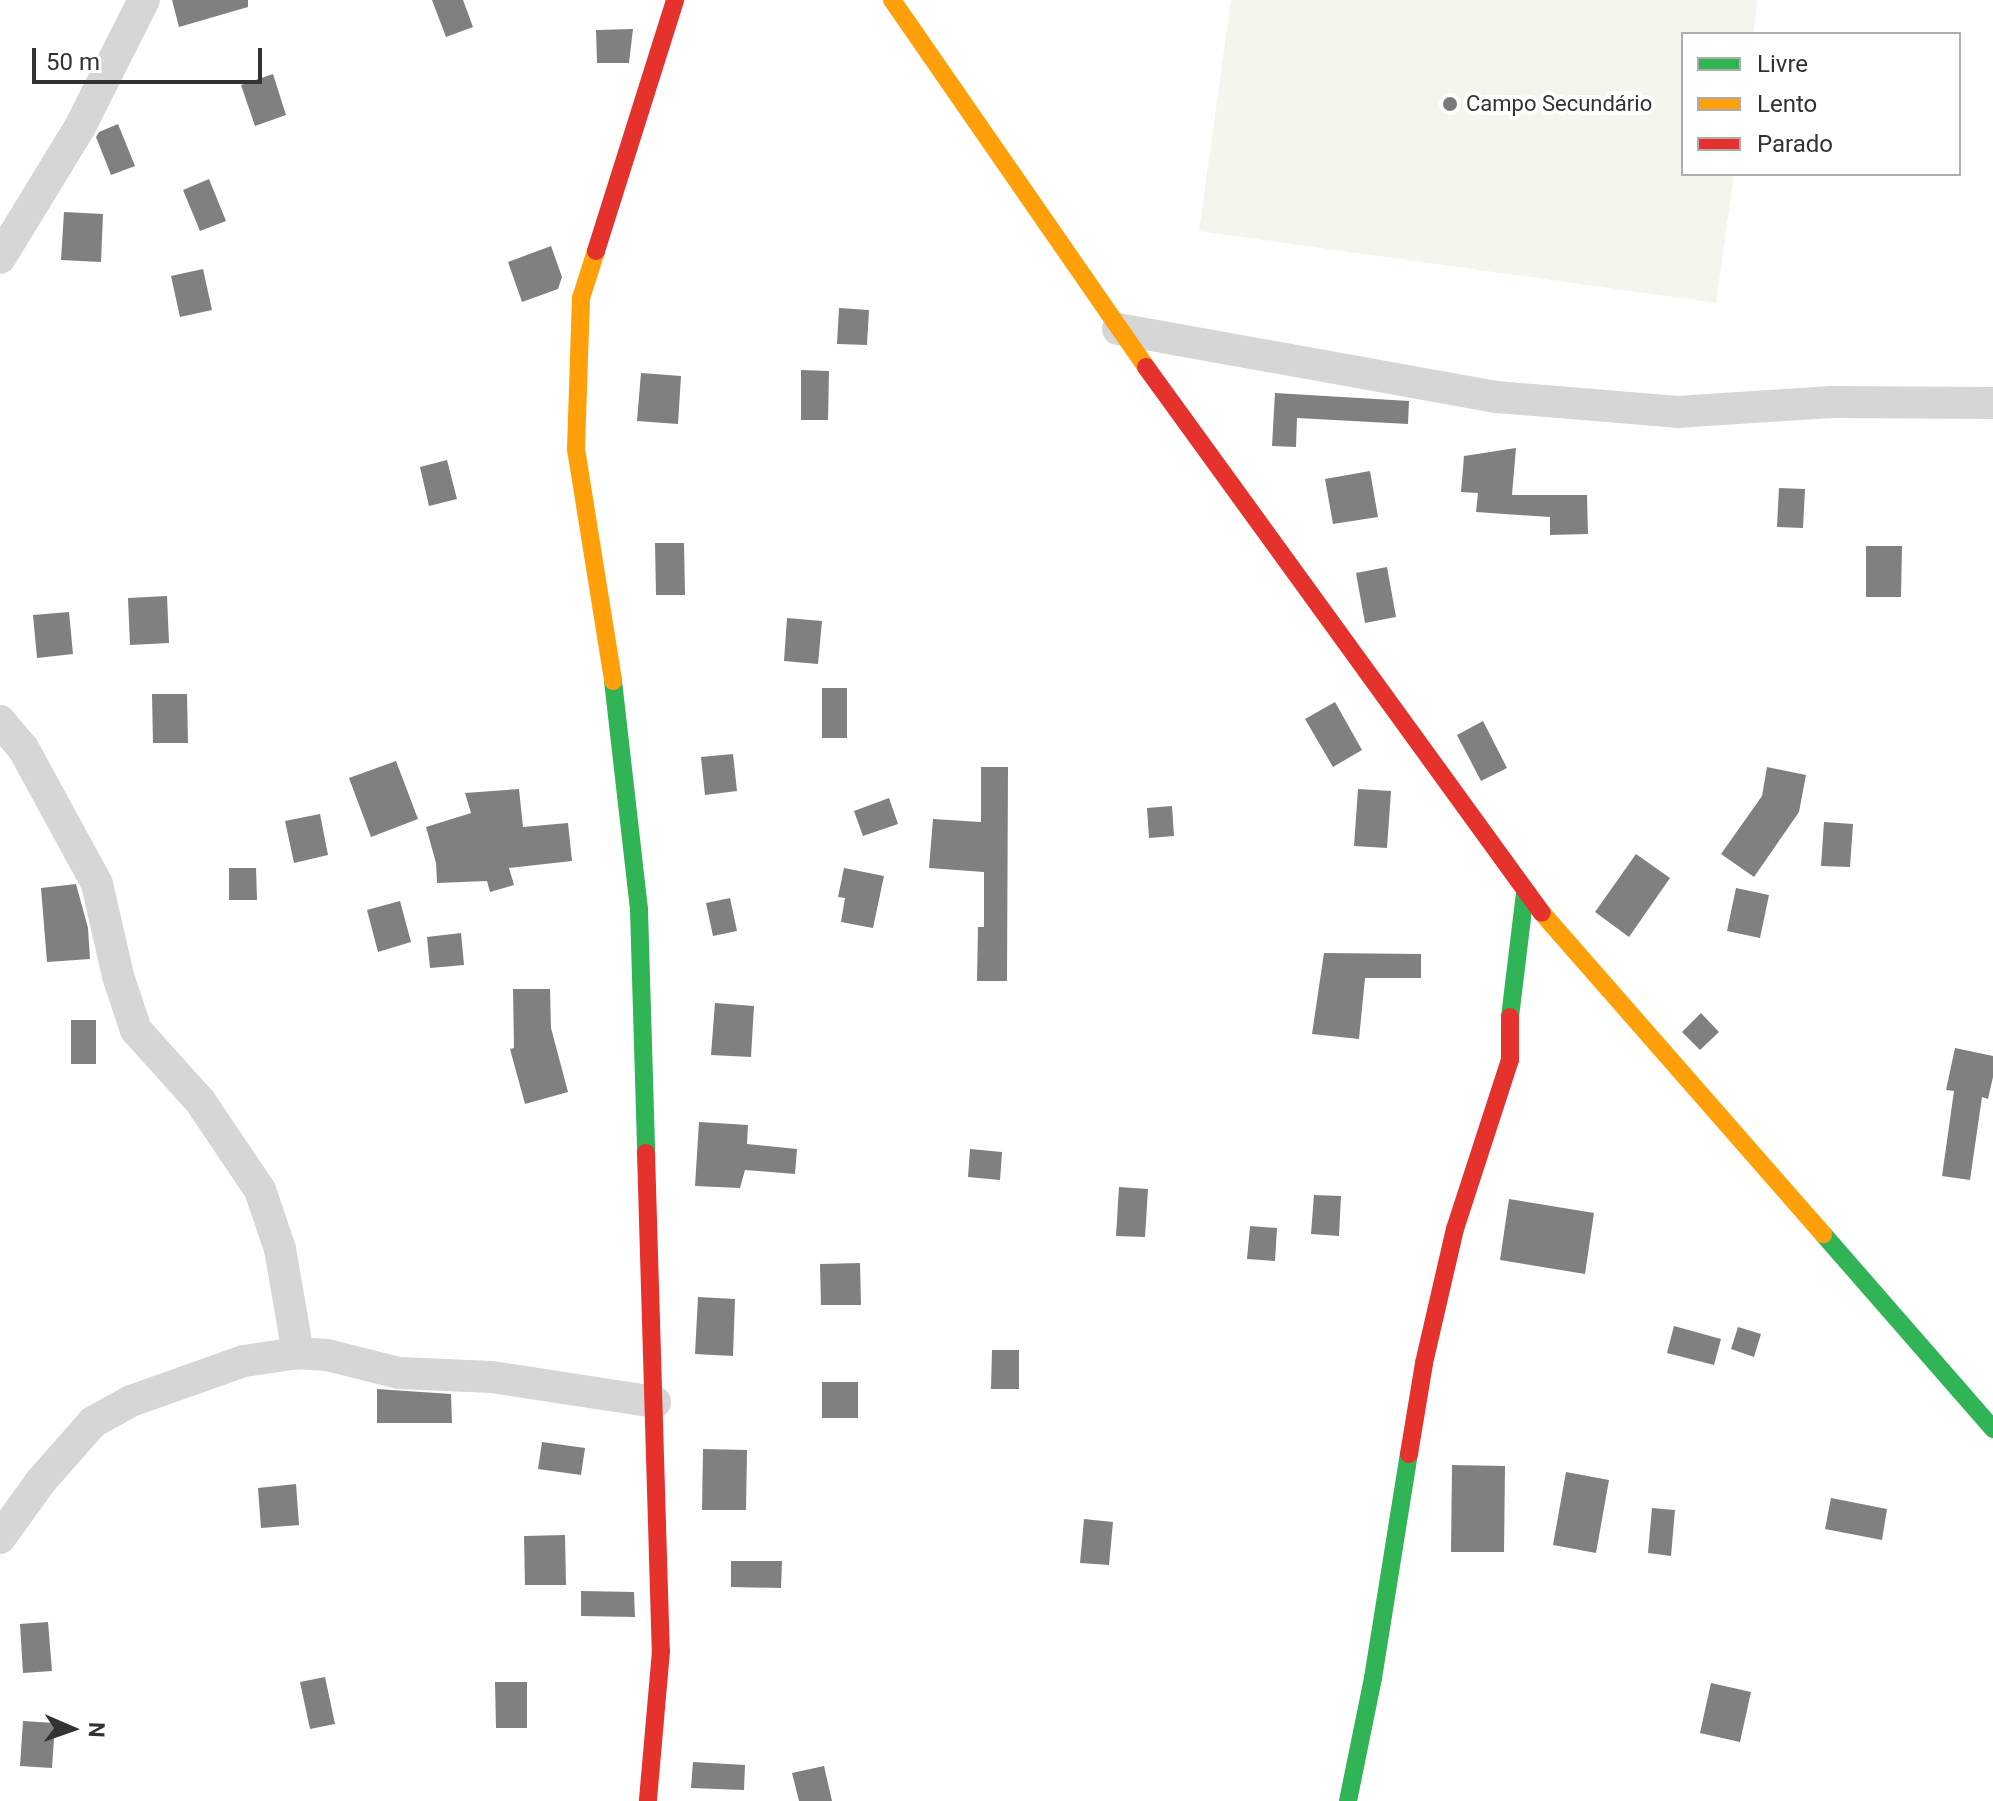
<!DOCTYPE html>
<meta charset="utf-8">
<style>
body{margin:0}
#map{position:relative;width:1993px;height:1801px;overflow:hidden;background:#fff;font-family:Roboto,sans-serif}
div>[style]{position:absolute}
.green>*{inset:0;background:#f3f6ed}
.building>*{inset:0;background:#808080}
.street>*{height:32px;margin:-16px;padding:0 16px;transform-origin:16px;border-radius:16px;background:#d6d6d6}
.fast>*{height:18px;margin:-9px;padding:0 9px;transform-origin:9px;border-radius:9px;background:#30b455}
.slow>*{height:18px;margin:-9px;padding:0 9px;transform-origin:9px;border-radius:9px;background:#ff9f0a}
.jam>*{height:18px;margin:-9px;padding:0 9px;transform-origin:9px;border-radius:9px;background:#e5322d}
.dots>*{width:22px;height:22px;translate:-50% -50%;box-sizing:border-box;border:4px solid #fff;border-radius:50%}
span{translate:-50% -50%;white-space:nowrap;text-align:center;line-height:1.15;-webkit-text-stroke:8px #fff;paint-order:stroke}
.poi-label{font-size:22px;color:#323232}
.left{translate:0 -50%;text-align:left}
.legend{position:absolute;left:1681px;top:32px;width:280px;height:144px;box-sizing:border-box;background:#fff;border:2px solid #adadad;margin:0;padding:10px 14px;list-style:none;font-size:24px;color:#323232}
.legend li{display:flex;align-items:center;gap:16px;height:40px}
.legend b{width:40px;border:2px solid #adadad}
.north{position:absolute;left:32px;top:1689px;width:80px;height:80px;-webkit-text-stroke:6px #fff;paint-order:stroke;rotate:92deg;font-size:22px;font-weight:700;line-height:32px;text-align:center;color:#323232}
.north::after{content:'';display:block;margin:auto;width:28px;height:36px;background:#323232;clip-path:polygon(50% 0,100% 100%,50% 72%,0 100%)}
.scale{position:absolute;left:32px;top:48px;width:230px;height:36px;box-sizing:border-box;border:4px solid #323232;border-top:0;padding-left:10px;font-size:24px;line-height:28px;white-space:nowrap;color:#323232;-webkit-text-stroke:6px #fff;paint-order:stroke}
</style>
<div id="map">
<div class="green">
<i style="clip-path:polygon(1231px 0,1758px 0,1753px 34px,1683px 34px,1683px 174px,1734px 174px,1716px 303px,1199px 231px)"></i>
</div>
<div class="building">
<i style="clip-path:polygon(172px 0,248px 0,248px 7px,179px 27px)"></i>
<i style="clip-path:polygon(432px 0,463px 0,473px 27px,446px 37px)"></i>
<i style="clip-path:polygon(633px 29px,629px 63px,597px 63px,596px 30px)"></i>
<i style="clip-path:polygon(273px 74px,286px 115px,255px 126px,241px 85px)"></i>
<i style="clip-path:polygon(118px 124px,135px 166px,111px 175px,96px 137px,99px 132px)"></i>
<i style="clip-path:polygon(209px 179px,226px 221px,200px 231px,183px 190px)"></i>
<i style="clip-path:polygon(64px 212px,103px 214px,101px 262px,61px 260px)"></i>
<i style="clip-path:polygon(551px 246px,562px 277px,558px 289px,522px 302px,508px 262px)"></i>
<i style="clip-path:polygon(203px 269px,212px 310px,180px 317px,171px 276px)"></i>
<i style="clip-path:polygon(839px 308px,869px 310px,867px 345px,837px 344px)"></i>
<i style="clip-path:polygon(801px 370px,829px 371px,828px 420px,801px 420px)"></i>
<i style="clip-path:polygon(641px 373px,681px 376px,678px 424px,637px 421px)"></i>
<i style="clip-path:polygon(1275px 393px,1409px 401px,1408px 424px,1297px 418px,1296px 447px,1272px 446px)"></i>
<i style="clip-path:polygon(1516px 448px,1512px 495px,1587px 495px,1588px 534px,1550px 535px,1550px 517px,1476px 512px,1478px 493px,1461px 492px,1464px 456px)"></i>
<i style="clip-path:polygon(447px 460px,457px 499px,429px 506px,420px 467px)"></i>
<i style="clip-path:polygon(1370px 471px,1378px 517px,1333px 524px,1325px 479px)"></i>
<i style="clip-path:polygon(1779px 488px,1805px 489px,1803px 528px,1777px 527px)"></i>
<i style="clip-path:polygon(655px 543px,684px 543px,685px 595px,656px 595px)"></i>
<i style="clip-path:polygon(1866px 546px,1902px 546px,1901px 597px,1866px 597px)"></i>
<i style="clip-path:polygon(1387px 567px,1396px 617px,1365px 623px,1356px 573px)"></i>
<i style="clip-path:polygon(167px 596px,169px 643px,130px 645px,128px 598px)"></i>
<i style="clip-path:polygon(69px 612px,73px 654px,37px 658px,33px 615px)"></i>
<i style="clip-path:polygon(787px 618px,822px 621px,818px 664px,784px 661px)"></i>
<i style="clip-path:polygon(822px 688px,847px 688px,847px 738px,822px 738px)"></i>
<i style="clip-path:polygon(152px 694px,187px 694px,188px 743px,153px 743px)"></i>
<i style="clip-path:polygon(1335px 702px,1362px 750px,1333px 767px,1305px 719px)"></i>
<i style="clip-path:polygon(1483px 721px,1507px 768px,1481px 781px,1457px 735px)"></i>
<i style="clip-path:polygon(733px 754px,737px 791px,705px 795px,701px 757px)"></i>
<i style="clip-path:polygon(396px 761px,418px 819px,371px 837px,349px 778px)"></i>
<i style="clip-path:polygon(981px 767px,1008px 767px,1007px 981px,977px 981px,978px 927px,984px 927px,984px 872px,929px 868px,933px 819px,981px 822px)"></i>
<i style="clip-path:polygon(1767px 767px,1806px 775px,1799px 812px,1754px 877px,1721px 854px,1762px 796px)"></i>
<i style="clip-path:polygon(519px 789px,523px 827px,568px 823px,572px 861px,509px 868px,514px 885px,490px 892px,487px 881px,437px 883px,436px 863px,426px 827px,471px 813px,465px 793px)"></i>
<i style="clip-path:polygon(1358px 789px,1391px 791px,1387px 848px,1354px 846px)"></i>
<i style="clip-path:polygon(889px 798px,898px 824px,863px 836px,854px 811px)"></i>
<i style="clip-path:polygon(1172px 806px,1174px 836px,1149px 838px,1147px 808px)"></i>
<i style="clip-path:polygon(320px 814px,328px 855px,294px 863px,285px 821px)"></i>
<i style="clip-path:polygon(1824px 822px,1853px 824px,1850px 867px,1821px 866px)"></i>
<i style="clip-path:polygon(1636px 854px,1670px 878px,1629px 937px,1595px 912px)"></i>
<i style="clip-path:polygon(229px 868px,256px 868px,257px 900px,229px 900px)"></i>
<i style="clip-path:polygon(844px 868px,884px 876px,873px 928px,841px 922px,845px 898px,838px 897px)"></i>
<i style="clip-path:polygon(76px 884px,88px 928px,90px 959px,47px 962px,41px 888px)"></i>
<i style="clip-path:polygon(1736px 888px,1769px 895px,1760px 938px,1727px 931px)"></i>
<i style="clip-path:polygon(730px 898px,737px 931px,713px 936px,706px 903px)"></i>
<i style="clip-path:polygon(400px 901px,411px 942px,378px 952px,367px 910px)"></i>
<i style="clip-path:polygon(461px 933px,464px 965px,430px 968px,427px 937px)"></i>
<i style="clip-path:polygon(1324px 953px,1421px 954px,1421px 978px,1365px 978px,1359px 1039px,1312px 1034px)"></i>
<i style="clip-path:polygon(513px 989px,550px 989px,551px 1028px,568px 1092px,525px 1104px,510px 1049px,514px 1048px)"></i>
<i style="clip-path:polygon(715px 1003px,754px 1006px,751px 1057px,711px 1055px)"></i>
<i style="clip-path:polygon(1701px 1013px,1719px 1032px,1700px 1050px,1682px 1032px)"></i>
<i style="clip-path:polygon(71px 1020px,96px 1020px,96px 1064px,71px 1064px)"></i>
<i style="clip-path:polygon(1955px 1048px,1993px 1056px,1993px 1077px,1988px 1099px,1982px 1097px,1970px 1180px,1942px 1176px,1954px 1091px,1946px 1090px)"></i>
<i style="clip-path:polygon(699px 1122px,748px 1125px,747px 1144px,797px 1149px,795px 1174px,745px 1170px,740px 1188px,695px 1186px)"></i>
<i style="clip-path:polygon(970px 1149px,1002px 1152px,1000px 1180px,968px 1177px)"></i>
<i style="clip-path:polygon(1119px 1187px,1148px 1189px,1145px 1237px,1116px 1236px)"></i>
<i style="clip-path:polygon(1314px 1195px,1341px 1196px,1339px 1236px,1311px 1234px)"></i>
<i style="clip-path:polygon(1509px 1199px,1594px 1213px,1585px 1274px,1500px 1260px)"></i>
<i style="clip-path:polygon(1250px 1226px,1277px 1228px,1275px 1261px,1247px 1259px)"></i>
<i style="clip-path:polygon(860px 1263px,861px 1305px,821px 1305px,820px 1264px)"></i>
<i style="clip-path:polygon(698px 1297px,735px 1299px,733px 1356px,695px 1354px)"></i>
<i style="clip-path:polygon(1674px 1326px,1721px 1339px,1714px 1365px,1667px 1353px)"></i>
<i style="clip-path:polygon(1738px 1327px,1761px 1334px,1754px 1357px,1731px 1349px)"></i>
<i style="clip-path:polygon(992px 1350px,1019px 1350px,1019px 1389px,991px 1389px)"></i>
<i style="clip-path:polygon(822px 1382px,858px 1382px,858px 1418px,822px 1418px)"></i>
<i style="clip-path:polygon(377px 1389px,451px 1394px,452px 1423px,377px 1423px)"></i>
<i style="clip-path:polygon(542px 1442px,585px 1448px,581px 1475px,538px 1469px)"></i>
<i style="clip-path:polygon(703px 1449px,747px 1450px,746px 1510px,702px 1510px)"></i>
<i style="clip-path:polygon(1452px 1465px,1505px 1466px,1504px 1552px,1451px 1552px)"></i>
<i style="clip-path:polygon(1566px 1472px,1609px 1480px,1596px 1553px,1553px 1545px)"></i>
<i style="clip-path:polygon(296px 1484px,299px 1525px,261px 1528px,258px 1488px)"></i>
<i style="clip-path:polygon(1831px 1498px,1887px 1509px,1882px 1540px,1825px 1529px)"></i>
<i style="clip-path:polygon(1652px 1508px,1675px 1510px,1671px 1556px,1648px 1553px)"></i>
<i style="clip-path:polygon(1084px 1519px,1113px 1522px,1109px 1565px,1080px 1563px)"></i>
<i style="clip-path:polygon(565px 1535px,566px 1585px,525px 1585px,524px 1536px)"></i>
<i style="clip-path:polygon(731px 1561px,782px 1561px,781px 1588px,731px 1587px)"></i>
<i style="clip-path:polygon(581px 1591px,634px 1592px,635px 1617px,581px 1616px)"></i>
<i style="clip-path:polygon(48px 1622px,52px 1671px,23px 1673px,20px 1624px)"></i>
<i style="clip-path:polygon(325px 1677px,335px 1724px,310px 1729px,300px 1682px)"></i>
<i style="clip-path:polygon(495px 1682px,527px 1682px,527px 1728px,496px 1728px)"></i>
<i style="clip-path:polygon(1711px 1683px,1751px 1692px,1740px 1742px,1700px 1733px)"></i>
<i style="clip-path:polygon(23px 1721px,55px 1723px,52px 1768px,20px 1766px)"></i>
<i style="clip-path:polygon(693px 1762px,745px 1765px,744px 1790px,691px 1788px)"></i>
<i style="clip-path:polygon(824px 1766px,832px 1801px,799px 1801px,792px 1773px)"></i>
</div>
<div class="street">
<i style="left:0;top:258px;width:153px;rotate:-58.6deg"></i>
<i style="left:80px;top:127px;width:142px;rotate:-63.3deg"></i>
<i style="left:1118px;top:329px;width:384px;rotate:10.2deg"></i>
<i style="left:1496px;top:397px;width:182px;rotate:4.7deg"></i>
<i style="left:1677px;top:412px;width:155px;rotate:-3.7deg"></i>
<i style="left:1832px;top:402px;width:161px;rotate:0.4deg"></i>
<i style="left:0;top:721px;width:35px;rotate:50deg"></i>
<i style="left:23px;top:748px;width:155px;rotate:61.4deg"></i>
<i style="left:97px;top:884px;width:94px;rotate:77.1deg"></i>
<i style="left:118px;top:976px;width:57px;rotate:71.6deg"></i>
<i style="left:136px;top:1030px;width:96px;rotate:48deg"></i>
<i style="left:200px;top:1101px;width:107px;rotate:56deg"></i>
<i style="left:260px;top:1190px;width:62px;rotate:71.3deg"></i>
<i style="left:280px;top:1249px;width:106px;rotate:80.2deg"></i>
<i style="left:0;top:1538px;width:70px;rotate:-54.3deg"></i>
<i style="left:41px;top:1481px;width:79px;rotate:-48.6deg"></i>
<i style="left:93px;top:1422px;width:43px;rotate:-28.9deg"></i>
<i style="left:131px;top:1401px;width:120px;rotate:-19.5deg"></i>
<i style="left:244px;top:1361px;width:55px;rotate:-8.4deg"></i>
<i style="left:298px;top:1353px;width:29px;rotate:4deg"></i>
<i style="left:327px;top:1355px;width:74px;rotate:14deg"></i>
<i style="left:399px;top:1373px;width:93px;rotate:2.5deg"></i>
<i style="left:492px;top:1377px;width:165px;rotate:8.7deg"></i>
</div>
<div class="fast">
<i style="left:613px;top:681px;width:230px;rotate:83.5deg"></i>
<i style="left:639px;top:910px;width:243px;rotate:88.3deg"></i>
<i style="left:1510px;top:1017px;width:125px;rotate:-83.1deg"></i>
<i style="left:1823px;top:1234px;width:259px;rotate:48.9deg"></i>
<i style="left:1348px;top:1801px;width:126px;rotate:-78.5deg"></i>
<i style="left:1373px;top:1678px;width:227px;rotate:-80.9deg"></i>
</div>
<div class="slow">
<i style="left:892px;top:0;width:446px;rotate:55.3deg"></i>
<i style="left:596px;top:251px;width:49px;rotate:107.7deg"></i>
<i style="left:581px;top:298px;width:151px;rotate:91.9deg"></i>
<i style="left:576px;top:449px;width:235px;rotate:80.9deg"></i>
<i style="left:1542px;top:913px;width:427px;rotate:48.8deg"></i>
</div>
<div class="jam">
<i style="left:596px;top:251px;width:263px;rotate:-72.5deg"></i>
<i style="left:1146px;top:367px;width:674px;rotate:54.05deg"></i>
<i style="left:646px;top:1153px;width:498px;rotate:88.3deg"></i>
<i style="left:661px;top:1651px;width:151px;rotate:95deg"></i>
<i style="left:1409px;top:1454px;width:92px;rotate:-80.6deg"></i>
<i style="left:1424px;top:1363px;width:138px;rotate:-77deg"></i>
<i style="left:1455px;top:1229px;width:178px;rotate:-72deg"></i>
<i style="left:1510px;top:1060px;width:43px;rotate:-90deg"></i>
</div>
<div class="dots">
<i style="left:1450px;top:104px;background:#7a7a7a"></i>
</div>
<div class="poi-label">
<span class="left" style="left:1466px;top:104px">Campo Secundário</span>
</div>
<ul class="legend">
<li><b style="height:10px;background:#30b455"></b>Livre</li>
<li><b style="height:10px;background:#ff9f0a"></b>Lento</li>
<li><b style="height:10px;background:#e5322d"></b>Parado</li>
</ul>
<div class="north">N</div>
<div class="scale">50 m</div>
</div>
